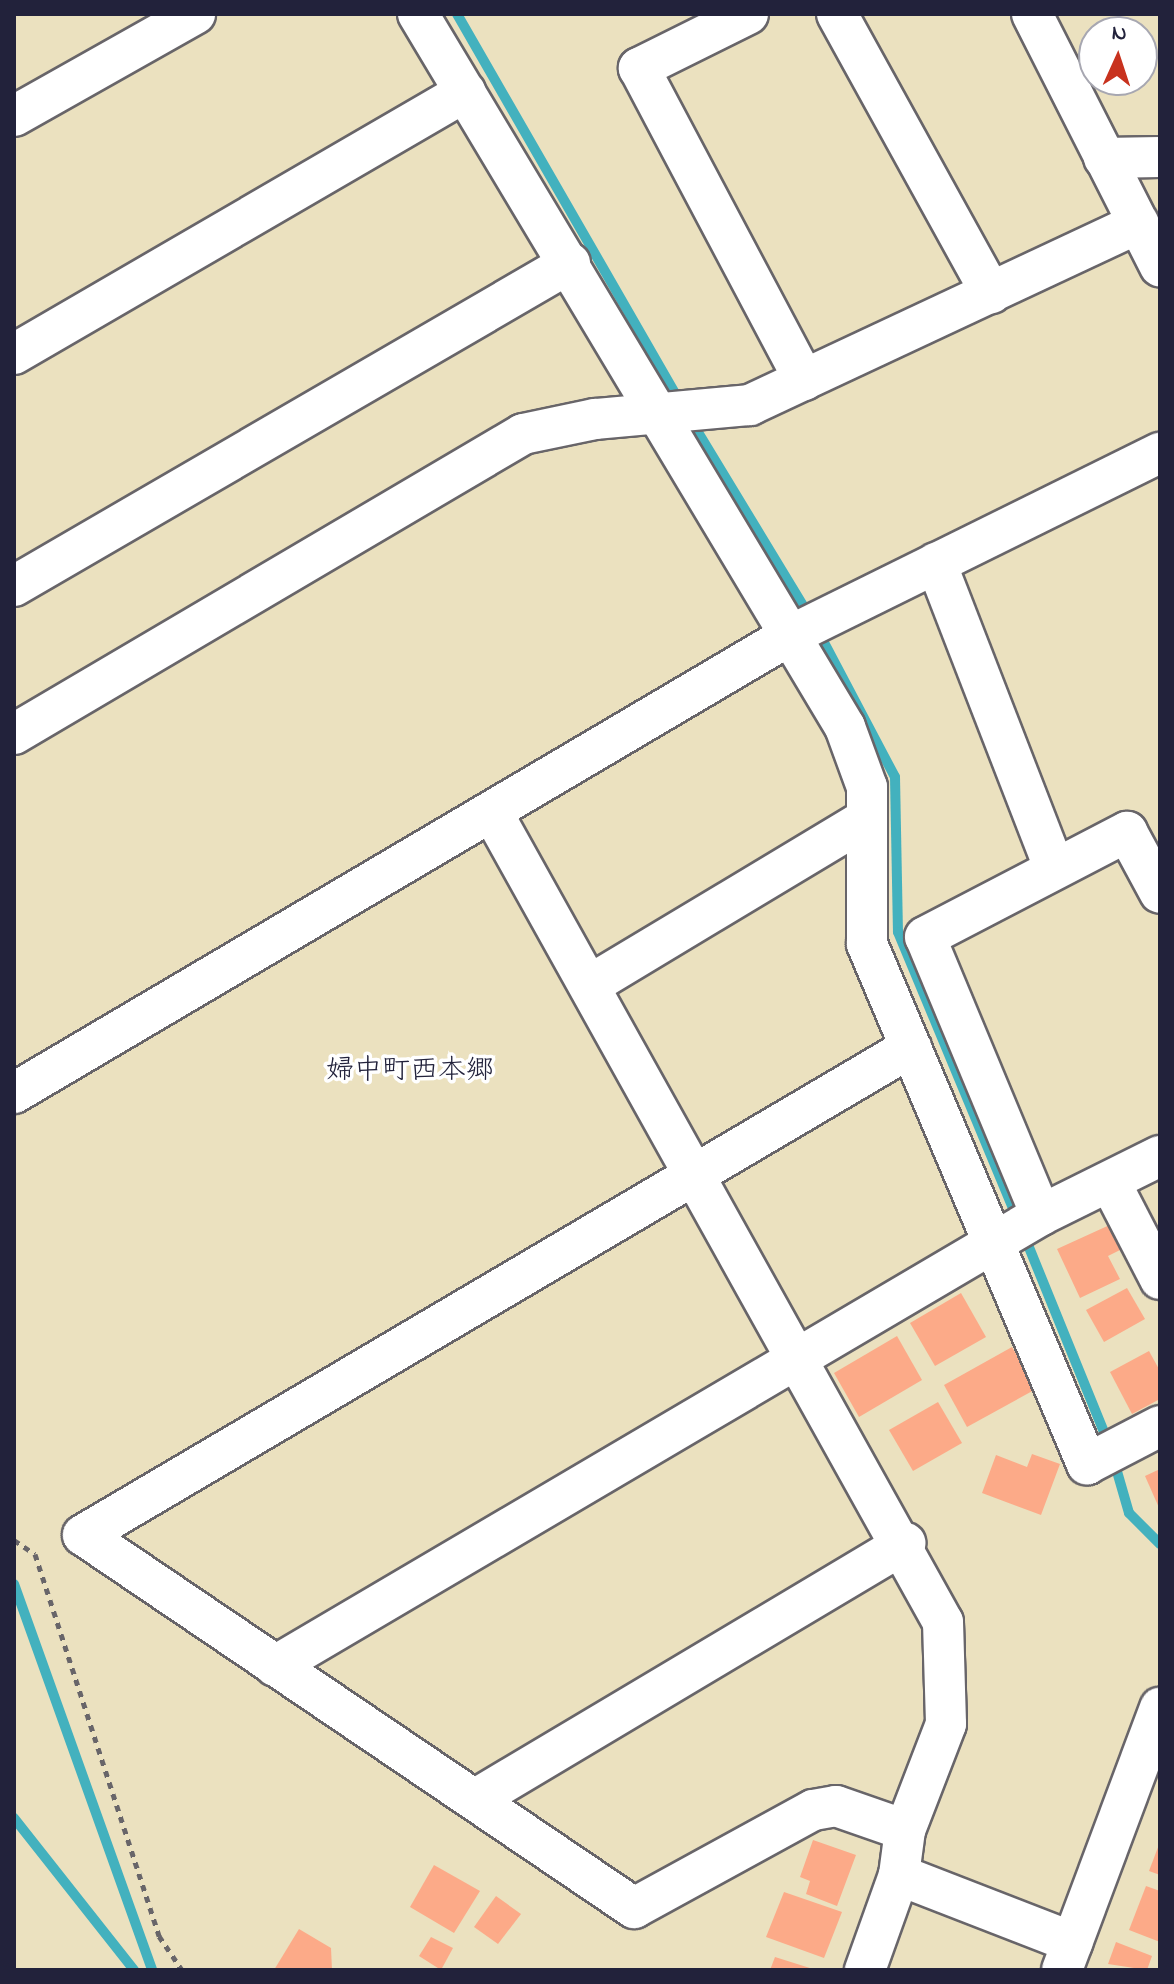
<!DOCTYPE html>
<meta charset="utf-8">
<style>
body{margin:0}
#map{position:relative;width:1174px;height:1984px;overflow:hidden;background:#ebe1bf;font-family:"Indie Flower","Klee One",sans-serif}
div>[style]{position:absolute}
.stream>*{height:10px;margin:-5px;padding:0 5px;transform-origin:5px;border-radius:5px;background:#43b1be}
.building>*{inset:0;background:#fcaa88}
.path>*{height:5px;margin-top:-2.5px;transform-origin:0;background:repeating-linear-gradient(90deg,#686569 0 6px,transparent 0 12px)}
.roads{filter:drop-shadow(2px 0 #686569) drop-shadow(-2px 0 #686569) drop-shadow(0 2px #686569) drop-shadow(0 -2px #686569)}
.minor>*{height:40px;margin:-20px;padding:0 20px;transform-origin:20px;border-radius:20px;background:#fff}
span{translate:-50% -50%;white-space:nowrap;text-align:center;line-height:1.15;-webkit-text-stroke:7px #fff;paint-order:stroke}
.neighbourhood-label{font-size:28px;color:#22223b}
.frame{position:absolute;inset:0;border:16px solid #22223b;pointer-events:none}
.north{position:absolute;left:1078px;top:16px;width:80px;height:80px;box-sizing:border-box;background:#fff;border:2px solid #a7a7b1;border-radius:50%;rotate:3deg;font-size:22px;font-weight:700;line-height:32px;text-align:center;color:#22223b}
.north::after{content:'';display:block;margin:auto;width:28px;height:36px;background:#c8321e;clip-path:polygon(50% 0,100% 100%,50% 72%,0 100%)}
</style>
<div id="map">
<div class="stream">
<i style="left:457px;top:14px;width:448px;rotate:60.1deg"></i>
<i style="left:690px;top:419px;width:232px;rotate:58.8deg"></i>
<i style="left:818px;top:631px;width:165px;rotate:62.2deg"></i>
<i style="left:895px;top:777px;width:155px;rotate:88.9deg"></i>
<i style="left:898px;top:932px;width:312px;rotate:67.4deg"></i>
<i style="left:1024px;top:1235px;width:223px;rotate:67.9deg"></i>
<i style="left:1114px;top:1461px;width:54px;rotate:73.9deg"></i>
<i style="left:1129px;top:1513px;width:44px;rotate:45deg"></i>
<i style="left:14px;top:1584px;width:410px;rotate:70.3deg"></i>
<i style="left:14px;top:1818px;width:194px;rotate:51.7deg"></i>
</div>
<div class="building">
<i style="clip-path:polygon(1114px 1223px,1126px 1247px,1108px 1256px,1120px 1279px,1080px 1298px,1057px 1249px)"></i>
<i style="clip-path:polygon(1127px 1288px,1145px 1319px,1104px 1342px,1086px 1310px)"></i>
<i style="clip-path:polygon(961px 1293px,986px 1337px,935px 1366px,910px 1323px)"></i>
<i style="clip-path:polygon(897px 1336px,922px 1380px,859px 1417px,834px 1373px)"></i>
<i style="clip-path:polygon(1012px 1347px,1036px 1389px,967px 1427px,944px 1385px)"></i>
<i style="clip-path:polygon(1149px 1351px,1160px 1371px,1160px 1399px,1132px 1414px,1110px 1372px)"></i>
<i style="clip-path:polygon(938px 1402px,962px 1443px,913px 1471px,889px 1430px)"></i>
<i style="clip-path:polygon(1032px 1454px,1060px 1464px,1041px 1515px,982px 1493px,996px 1455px,1027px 1467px)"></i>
<i style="clip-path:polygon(1160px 1469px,1160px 1510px,1145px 1476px)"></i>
<i style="clip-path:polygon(813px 1840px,856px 1855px,837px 1906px,806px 1894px,810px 1881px,800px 1877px)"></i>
<i style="clip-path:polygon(1160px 1842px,1160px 1875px,1149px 1871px)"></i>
<i style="clip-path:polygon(434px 1865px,480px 1891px,454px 1933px,410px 1907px)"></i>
<i style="clip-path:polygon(1146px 1886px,1160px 1891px,1160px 1942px,1129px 1930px)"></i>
<i style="clip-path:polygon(784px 1892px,842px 1912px,824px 1958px,766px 1937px)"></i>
<i style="clip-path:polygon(496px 1896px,521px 1914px,498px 1944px,474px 1927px)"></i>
<i style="clip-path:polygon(299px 1929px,331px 1948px,332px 1970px,274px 1970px)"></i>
<i style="clip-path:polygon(431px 1937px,453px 1948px,441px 1970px,419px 1956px)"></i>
<i style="clip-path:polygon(1116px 1942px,1152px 1956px,1147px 1970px,1108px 1964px)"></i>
<i style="clip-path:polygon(775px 1957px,813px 1969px,812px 1970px,770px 1970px)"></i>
</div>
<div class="path">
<i style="left:14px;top:1540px;width:25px;rotate:34deg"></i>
<i style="left:35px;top:1554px;width:402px;rotate:72deg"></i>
<i style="left:159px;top:1936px;width:41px;rotate:55.9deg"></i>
</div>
<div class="roads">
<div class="minor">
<i style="left:418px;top:14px;width:831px;rotate:59.08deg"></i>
<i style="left:845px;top:727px;width:64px;rotate:69.9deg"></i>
<i style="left:867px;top:787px;width:157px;rotate:90deg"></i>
<i style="left:867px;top:944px;width:565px;rotate:67.07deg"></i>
<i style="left:1087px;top:1464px;width:82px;rotate:-27.5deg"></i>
<i style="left:748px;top:14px;width:122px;rotate:153.6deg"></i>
<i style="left:639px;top:68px;width:353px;rotate:62.1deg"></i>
<i style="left:837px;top:14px;width:319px;rotate:61.1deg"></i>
<i style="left:1032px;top:14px;width:283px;rotate:63.1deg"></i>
<i style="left:14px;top:116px;width:208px;rotate:-29.4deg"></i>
<i style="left:1104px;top:158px;width:56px;rotate:-1deg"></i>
<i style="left:14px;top:354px;width:522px;rotate:-30.15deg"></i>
<i style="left:936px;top:563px;width:324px;rotate:68.8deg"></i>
<i style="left:14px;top:586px;width:643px;rotate:-30.15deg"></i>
<i style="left:14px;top:734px;width:591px;rotate:-30.51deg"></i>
<i style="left:523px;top:434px;width:74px;rotate:-11.8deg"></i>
<i style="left:595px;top:419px;width:156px;rotate:-5.2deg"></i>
<i style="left:750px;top:405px;width:429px;rotate:-25.1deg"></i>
<i style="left:493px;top:814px;width:925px;rotate:60.89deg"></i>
<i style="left:943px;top:1622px;width:102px;rotate:88.3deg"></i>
<i style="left:946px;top:1724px;width:114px;rotate:111.1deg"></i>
<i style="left:905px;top:1830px;width:45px;rotate:97.6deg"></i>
<i style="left:899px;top:1875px;width:101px;rotate:109.7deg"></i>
<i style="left:590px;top:985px;width:321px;rotate:-31deg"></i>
<i style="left:14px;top:1093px;width:897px;rotate:-30.54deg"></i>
<i style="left:787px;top:637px;width:416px;rotate:-26.3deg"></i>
<i style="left:1110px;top:1182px;width:109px;rotate:62.7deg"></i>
<i style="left:1041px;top:1215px;width:301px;rotate:-112.6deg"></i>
<i style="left:925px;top:937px;width:228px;rotate:-27.5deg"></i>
<i style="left:1127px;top:832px;width:69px;rotate:61.6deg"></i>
<i style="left:275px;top:1666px;width:889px;rotate:-30.49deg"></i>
<i style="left:1041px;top:1215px;width:133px;rotate:-26.4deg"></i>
<i style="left:476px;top:1799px;width:500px;rotate:-30.8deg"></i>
<i style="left:905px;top:1830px;width:73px;rotate:-160.8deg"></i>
<i style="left:836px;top:1806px;width:23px;rotate:170deg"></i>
<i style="left:813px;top:1810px;width:204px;rotate:151.3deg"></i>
<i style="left:634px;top:1908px;width:665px;rotate:-145.9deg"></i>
<i style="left:83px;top:1535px;width:961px;rotate:-30.51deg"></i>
<i style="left:899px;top:1875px;width:186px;rotate:21.2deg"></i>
<i style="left:1062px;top:1970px;width:280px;rotate:-69.5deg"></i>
</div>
</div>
<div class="neighbourhood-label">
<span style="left:410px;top:1072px">婦中町西本郷</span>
</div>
<div class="frame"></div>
<div class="north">N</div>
</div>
